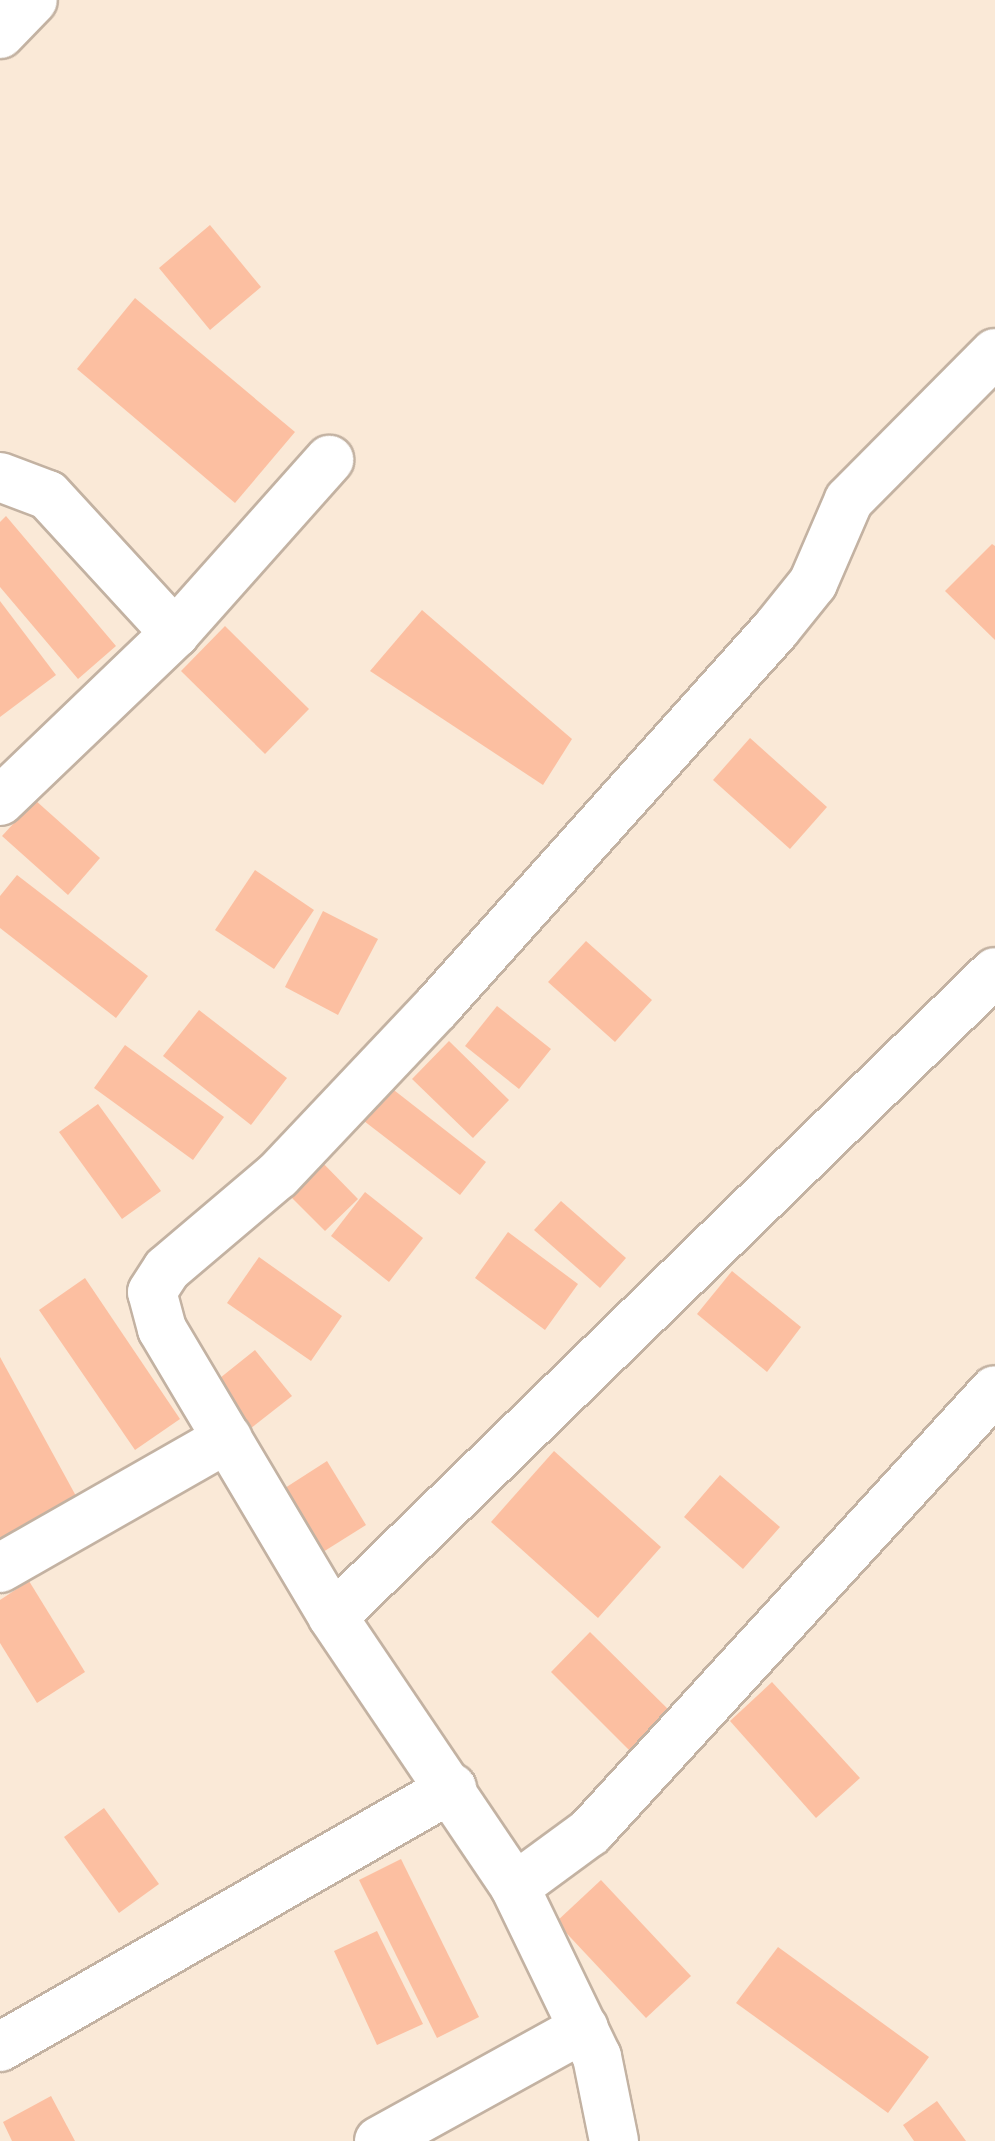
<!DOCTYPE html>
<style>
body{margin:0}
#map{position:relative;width:995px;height:2141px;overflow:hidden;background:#fae9d7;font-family:Figtree,sans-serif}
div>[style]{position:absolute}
.building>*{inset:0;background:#fcbfa1}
.roads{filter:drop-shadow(2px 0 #c3b2a2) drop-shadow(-2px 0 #c3b2a2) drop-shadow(0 2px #c3b2a2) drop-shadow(0 -2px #c3b2a2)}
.minor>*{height:48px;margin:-24px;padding:0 24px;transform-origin:24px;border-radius:24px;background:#fff}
span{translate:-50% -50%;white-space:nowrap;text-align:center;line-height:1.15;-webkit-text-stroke:9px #fff;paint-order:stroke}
</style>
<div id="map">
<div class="building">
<i style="clip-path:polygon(210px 225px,261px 287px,210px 330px,159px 268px)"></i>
<i style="clip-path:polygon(135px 298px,295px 432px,235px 503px,77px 369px)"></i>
<i style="clip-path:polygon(6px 516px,116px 646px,78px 679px,0 587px,0 522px)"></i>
<i style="clip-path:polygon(992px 544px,995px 546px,995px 640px,945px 591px)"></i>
<i style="clip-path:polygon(0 601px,56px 675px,0 717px)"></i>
<i style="clip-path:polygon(422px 610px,572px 739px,543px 785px,370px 671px)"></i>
<i style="clip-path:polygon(225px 626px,309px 709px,265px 754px,181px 671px)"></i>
<i style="clip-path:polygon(750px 738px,827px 807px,790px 849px,713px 780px)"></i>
<i style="clip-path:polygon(35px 800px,100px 858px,68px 895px,2px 836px)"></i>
<i style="clip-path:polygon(255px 870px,314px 910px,274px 969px,215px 930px)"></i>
<i style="clip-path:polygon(17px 875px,148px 976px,116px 1018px,0 928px,0 896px)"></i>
<i style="clip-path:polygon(323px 911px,378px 939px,338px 1015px,285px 987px)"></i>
<i style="clip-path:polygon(586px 941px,652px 1000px,615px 1042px,548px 982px)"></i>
<i style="clip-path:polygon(497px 1006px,551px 1049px,519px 1089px,465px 1046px)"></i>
<i style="clip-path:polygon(199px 1010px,287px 1078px,251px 1125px,163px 1056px)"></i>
<i style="clip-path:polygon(449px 1041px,509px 1100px,473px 1138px,412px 1079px)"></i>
<i style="clip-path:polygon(125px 1045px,224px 1117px,193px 1160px,94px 1088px)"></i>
<i style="clip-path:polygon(390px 1087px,486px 1162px,460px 1195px,364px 1121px)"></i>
<i style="clip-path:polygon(98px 1104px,161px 1191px,122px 1219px,59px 1132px)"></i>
<i style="clip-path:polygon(318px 1158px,358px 1199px,325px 1231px,285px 1191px)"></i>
<i style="clip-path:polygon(365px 1192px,423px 1238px,389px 1282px,331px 1236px)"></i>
<i style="clip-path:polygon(561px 1201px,626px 1258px,600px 1288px,534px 1230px)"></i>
<i style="clip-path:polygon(508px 1232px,578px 1284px,545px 1330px,475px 1278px)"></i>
<i style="clip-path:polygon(259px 1257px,342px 1316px,311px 1361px,227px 1303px)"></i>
<i style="clip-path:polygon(732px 1271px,801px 1327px,767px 1372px,697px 1314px)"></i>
<i style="clip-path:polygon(85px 1278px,180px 1419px,135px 1450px,39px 1310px)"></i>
<i style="clip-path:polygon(255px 1350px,292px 1396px,246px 1432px,210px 1386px)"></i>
<i style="clip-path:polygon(0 1357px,76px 1496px,0 1538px)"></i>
<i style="clip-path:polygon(554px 1451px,661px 1547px,598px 1618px,491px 1522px)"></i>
<i style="clip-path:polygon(327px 1461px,366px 1525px,323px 1552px,285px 1488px)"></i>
<i style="clip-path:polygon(720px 1475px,780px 1527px,743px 1569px,684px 1517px)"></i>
<i style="clip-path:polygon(29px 1581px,85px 1672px,37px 1703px,0 1643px,0 1600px)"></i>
<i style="clip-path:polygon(590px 1632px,677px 1718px,638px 1759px,551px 1672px)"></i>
<i style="clip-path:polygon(772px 1682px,860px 1778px,816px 1818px,730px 1721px)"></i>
<i style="clip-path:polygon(104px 1808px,159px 1884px,119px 1913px,64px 1837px)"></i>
<i style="clip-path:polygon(401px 1859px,479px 2017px,437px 2038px,359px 1880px)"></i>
<i style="clip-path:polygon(601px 1880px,691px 1976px,646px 2018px,556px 1922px)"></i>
<i style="clip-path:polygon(377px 1931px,423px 2024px,377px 2045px,334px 1951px)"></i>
<i style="clip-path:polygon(778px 1947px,929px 2057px,888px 2113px,736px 2003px)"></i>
<i style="clip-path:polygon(51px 2096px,75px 2141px,12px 2141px,3px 2122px)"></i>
<i style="clip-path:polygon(937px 2101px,966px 2141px,914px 2141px,903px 2125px)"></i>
</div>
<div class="roads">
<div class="minor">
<i style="left:0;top:34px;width:47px;rotate:-45.9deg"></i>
<i style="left:0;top:477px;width:51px;rotate:20.6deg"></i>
<i style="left:48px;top:495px;width:188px;rotate:47.4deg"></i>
<i style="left:0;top:801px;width:243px;rotate:-43.8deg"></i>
<i style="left:175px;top:633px;width:232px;rotate:-48.3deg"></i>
<i style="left:0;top:1568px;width:262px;rotate:-29.7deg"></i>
<i style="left:333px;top:1617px;width:924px;rotate:-44.25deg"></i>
<i style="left:515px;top:1887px;width:93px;rotate:-36.3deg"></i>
<i style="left:590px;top:1832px;width:599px;rotate:-47.5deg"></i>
<i style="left:0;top:2047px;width:521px;rotate:-29.81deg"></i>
<i style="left:379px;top:2141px;width:234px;rotate:-28.9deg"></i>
<i style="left:614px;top:2141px;width:86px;rotate:-101.4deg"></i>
<i style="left:597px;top:2057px;width:189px;rotate:-115.8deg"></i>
<i style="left:515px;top:1887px;width:326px;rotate:-124deg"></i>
<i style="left:333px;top:1617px;width:335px;rotate:-120.7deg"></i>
<i style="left:162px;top:1329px;width:38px;rotate:-105deg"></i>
<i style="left:152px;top:1292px;width:27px;rotate:-57deg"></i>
<i style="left:167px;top:1269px;width:145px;rotate:-40.3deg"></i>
<i style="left:278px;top:1175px;width:230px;rotate:-46.6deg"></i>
<i style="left:436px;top:1008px;width:509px;rotate:-48.1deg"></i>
<i style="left:776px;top:629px;width:59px;rotate:-51.2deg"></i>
<i style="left:813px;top:583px;width:90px;rotate:-66.6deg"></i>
<i style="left:849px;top:500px;width:207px;rotate:-45.2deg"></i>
</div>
</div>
</div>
